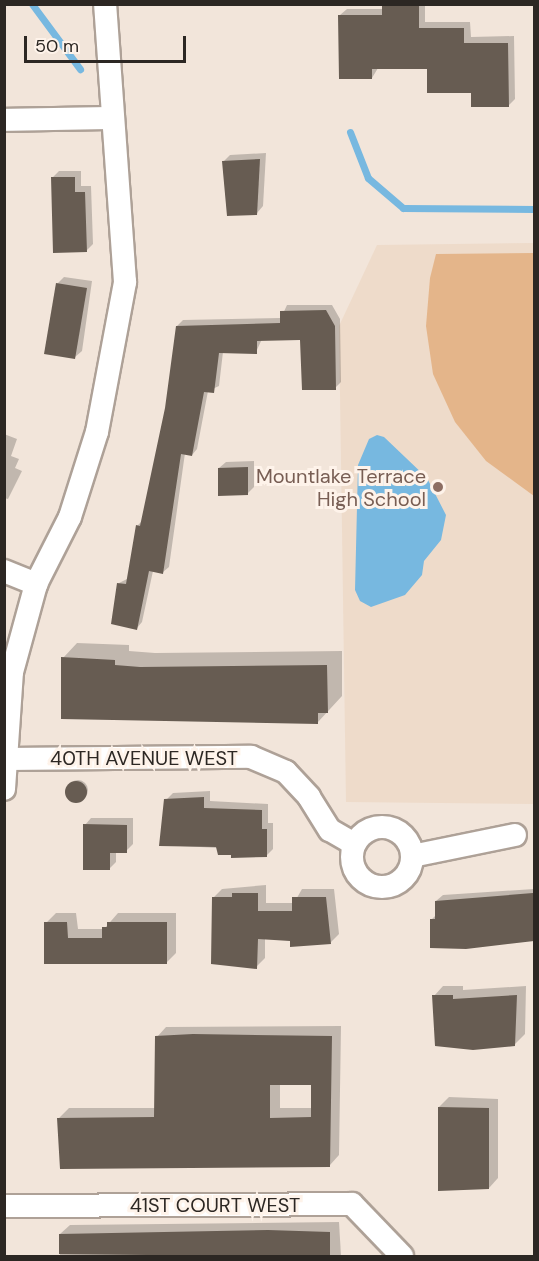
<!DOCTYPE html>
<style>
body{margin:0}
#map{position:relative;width:539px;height:1261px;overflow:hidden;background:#f2e5da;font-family:"DM Sans",sans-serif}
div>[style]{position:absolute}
.built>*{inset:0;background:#eedbca}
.green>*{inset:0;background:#e4b58a}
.water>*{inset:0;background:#77b8e0}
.shadow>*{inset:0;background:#0003}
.round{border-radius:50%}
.stream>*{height:7px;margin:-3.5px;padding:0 3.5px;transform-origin:3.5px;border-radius:3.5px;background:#77b8e0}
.building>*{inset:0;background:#675c52}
.roads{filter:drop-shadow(2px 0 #aea197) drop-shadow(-2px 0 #aea197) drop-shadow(0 2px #aea197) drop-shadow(0 -2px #aea197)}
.minor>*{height:22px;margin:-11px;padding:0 11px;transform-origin:11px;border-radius:11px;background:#fff}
.minor>.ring{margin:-11px;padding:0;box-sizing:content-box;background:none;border:22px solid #fff;border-radius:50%}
.dots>*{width:16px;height:16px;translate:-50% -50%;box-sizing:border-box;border:3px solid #fef3ea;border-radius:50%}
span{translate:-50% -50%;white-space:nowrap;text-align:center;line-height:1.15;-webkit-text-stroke:6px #fef3ea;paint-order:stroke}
.education-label{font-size:20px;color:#785e54}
.right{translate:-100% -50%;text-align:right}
.street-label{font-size:20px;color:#2c2723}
.frame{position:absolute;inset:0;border:6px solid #2c2723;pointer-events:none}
.scale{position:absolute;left:24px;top:36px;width:162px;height:27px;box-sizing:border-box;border:3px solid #2c2723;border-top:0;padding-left:8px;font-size:18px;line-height:21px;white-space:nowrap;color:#2c2723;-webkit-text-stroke:4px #fef3ea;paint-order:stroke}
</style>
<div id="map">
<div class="built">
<i style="clip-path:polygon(534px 243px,534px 804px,346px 802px,339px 326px,377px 245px)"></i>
</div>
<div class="green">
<i style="clip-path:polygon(534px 253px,534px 496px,486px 461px,455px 422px,433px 374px,426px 326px,430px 278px,436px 254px)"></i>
</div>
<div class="water">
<i style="clip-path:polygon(377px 435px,384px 437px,427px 478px,446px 515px,441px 540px,424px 561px,422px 575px,405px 595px,371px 607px,360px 601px,355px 590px,358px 465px,369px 439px)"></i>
</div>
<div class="shadow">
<i style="clip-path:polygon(384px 4px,425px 4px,425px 22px,470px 22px,471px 37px,514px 36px,515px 99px,508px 106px,428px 68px,378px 68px,372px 78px,340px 15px,347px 9px,383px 9px)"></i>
<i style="clip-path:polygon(266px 153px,263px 206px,257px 213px,223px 162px,230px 155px)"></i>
<i style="clip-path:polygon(59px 171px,81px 171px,81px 186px,91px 186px,93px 244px,86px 251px,52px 178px)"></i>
<i style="clip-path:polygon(64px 277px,92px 281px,82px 351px,75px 357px,57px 284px)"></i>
<i style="clip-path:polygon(287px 305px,332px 305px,340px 319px,341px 382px,335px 388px,302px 338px,262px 339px,256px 352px,223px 352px,219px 386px,208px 391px,197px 449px,192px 455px,185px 453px,169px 567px,163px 572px,153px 571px,142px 622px,137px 628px,119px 583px,129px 578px,137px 526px,143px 520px,166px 408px,177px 326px,183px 320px,281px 318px)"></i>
<i style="clip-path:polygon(4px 434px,17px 439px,11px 456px,19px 459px,15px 468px,22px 471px,8px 499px,4px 498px)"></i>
<i style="clip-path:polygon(254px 461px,254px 487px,247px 494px,219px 468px,226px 462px)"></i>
<i style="clip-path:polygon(77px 643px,129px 645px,129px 651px,155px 653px,342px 651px,342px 696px,318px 722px,63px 658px)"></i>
<i class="round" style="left:68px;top:780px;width:20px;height:20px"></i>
<i style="clip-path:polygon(210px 791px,210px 801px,268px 804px,268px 823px,273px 823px,273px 849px,266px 856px,232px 854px,219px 848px,161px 845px,166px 800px,173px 793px)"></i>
<i style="clip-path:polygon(91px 818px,133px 818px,133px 844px,126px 851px,116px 851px,116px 862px,109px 869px,85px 825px)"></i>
<i style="clip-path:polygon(266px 885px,266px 903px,294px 903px,302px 889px,334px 889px,339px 934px,330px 943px,265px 938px,265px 958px,256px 967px,213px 898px,222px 889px)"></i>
<i style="clip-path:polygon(534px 889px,534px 940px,466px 948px,431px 920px,436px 915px,436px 901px,443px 895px)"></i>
<i style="clip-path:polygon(56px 913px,76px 913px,78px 929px,104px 929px,118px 913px,176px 913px,176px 953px,166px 963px,45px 963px,46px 923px)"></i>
<i style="clip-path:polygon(443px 986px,463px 986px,463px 990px,526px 986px,525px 1034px,515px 1044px,434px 996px)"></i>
<i style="clip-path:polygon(evenodd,341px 1026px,339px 1155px,330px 1165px,59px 1118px,69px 1108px,156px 1108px,157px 1037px,166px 1027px,341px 1026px,312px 1083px,312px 1108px,280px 1108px,280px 1084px,312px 1083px)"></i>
<i style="clip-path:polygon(449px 1097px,498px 1099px,498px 1178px,489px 1188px,439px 1107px)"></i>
<i style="clip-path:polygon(339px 1222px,341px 1256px,60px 1256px,60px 1234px,70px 1225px)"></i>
</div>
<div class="stream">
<i style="left:32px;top:4px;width:81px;rotate:53.6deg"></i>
<i style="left:350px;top:132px;width:49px;rotate:68.6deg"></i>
<i style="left:368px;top:178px;width:46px;rotate:40.6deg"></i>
<i style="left:403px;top:208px;width:131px;rotate:0.4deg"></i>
</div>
<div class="building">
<i style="clip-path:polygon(382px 5px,419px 5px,419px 28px,464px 28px,464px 43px,508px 43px,509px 107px,471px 107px,471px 93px,427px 93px,427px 69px,372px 69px,372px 79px,339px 79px,338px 15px,382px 15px)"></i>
<i style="clip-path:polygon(260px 159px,257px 215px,227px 216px,222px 161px)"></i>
<i style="clip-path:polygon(51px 177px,75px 177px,75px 192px,85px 192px,87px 252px,53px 253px)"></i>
<i style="clip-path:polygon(56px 283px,87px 288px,75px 359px,44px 354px)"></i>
<i style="clip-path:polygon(326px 310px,335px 326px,336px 390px,302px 390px,300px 340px,257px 341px,257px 354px,219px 353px,214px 393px,204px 392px,192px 456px,181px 454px,163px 574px,149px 571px,137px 630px,111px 624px,117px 583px,126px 584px,136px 525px,140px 526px,165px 408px,176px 326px,280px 323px,280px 311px)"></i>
<i style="clip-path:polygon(248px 467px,248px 495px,218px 496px,218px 468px)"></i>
<i style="clip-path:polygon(61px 657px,115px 660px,115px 665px,140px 667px,327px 665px,328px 713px,318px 713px,318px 724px,61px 719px)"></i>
<i class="round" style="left:65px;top:781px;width:22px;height:22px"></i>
<i style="clip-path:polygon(204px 797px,204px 808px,262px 810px,262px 829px,267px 829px,267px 857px,231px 858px,231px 855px,218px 855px,216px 847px,159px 846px,164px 799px)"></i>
<i style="clip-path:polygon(83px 824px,127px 825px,127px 853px,110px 853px,110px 870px,83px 870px)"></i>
<i style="clip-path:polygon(232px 893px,258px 893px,258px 911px,292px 911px,292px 897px,326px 897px,331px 944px,290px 947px,290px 941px,258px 939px,257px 969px,211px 964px,212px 897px,232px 897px)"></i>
<i style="clip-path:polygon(533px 893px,534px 941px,466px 949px,430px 948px,430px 919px,435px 919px,435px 901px)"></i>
<i style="clip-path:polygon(44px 922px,67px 922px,68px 938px,102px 938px,102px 927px,107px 927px,107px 922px,167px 922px,167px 964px,44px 964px)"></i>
<i style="clip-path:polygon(432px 995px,453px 995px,453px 999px,517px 995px,515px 1046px,473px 1050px,435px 1046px)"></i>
<i style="clip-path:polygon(evenodd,193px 1034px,332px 1036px,330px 1167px,60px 1169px,57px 1118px,154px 1117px,155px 1036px,193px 1034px,270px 1085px,311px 1085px,311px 1117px,270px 1118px,270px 1085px)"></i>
<i style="clip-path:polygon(438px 1107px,489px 1108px,489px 1189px,438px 1191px)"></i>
<i style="clip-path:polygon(268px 1230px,330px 1232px,330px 1257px,59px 1254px,59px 1234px)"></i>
</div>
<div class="roads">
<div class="minor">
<i style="left:4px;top:120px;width:108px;rotate:-1.1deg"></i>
<i style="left:4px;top:571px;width:35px;rotate:22deg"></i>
<i style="left:6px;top:759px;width:245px;rotate:-0.5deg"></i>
<i style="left:251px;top:757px;width:38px;rotate:23deg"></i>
<i style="left:286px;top:772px;width:34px;rotate:47deg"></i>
<i style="left:309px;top:797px;width:39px;rotate:58deg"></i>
<i style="left:330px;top:830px;width:28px;rotate:30deg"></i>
<i style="left:4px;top:789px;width:117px;rotate:-86.1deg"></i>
<i style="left:12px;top:672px;width:91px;rotate:-74.7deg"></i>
<i style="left:36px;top:584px;width:75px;rotate:-63.1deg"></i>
<i style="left:70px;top:517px;width:89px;rotate:-72.4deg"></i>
<i style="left:97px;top:432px;width:153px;rotate:-79.4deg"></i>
<i style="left:125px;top:282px;width:279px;rotate:-94.1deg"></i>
<i class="ring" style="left:352px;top:827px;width:38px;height:38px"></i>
<i style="left:412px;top:856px;width:105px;rotate:-11.5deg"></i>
<i style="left:4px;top:1206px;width:348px;rotate:-0.3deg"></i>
<i style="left:352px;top:1204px;width:72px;rotate:46.1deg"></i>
</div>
</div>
<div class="dots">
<i style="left:438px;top:487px;background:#8d6e63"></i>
</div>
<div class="education-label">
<span class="right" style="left:426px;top:488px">Mountlake Terrace<br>High School</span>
</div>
<div class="street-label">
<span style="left:144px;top:758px">40TH AVENUE WEST</span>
<span style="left:215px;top:1205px">41ST COURT WEST</span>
</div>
<div class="frame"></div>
<div class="scale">50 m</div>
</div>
